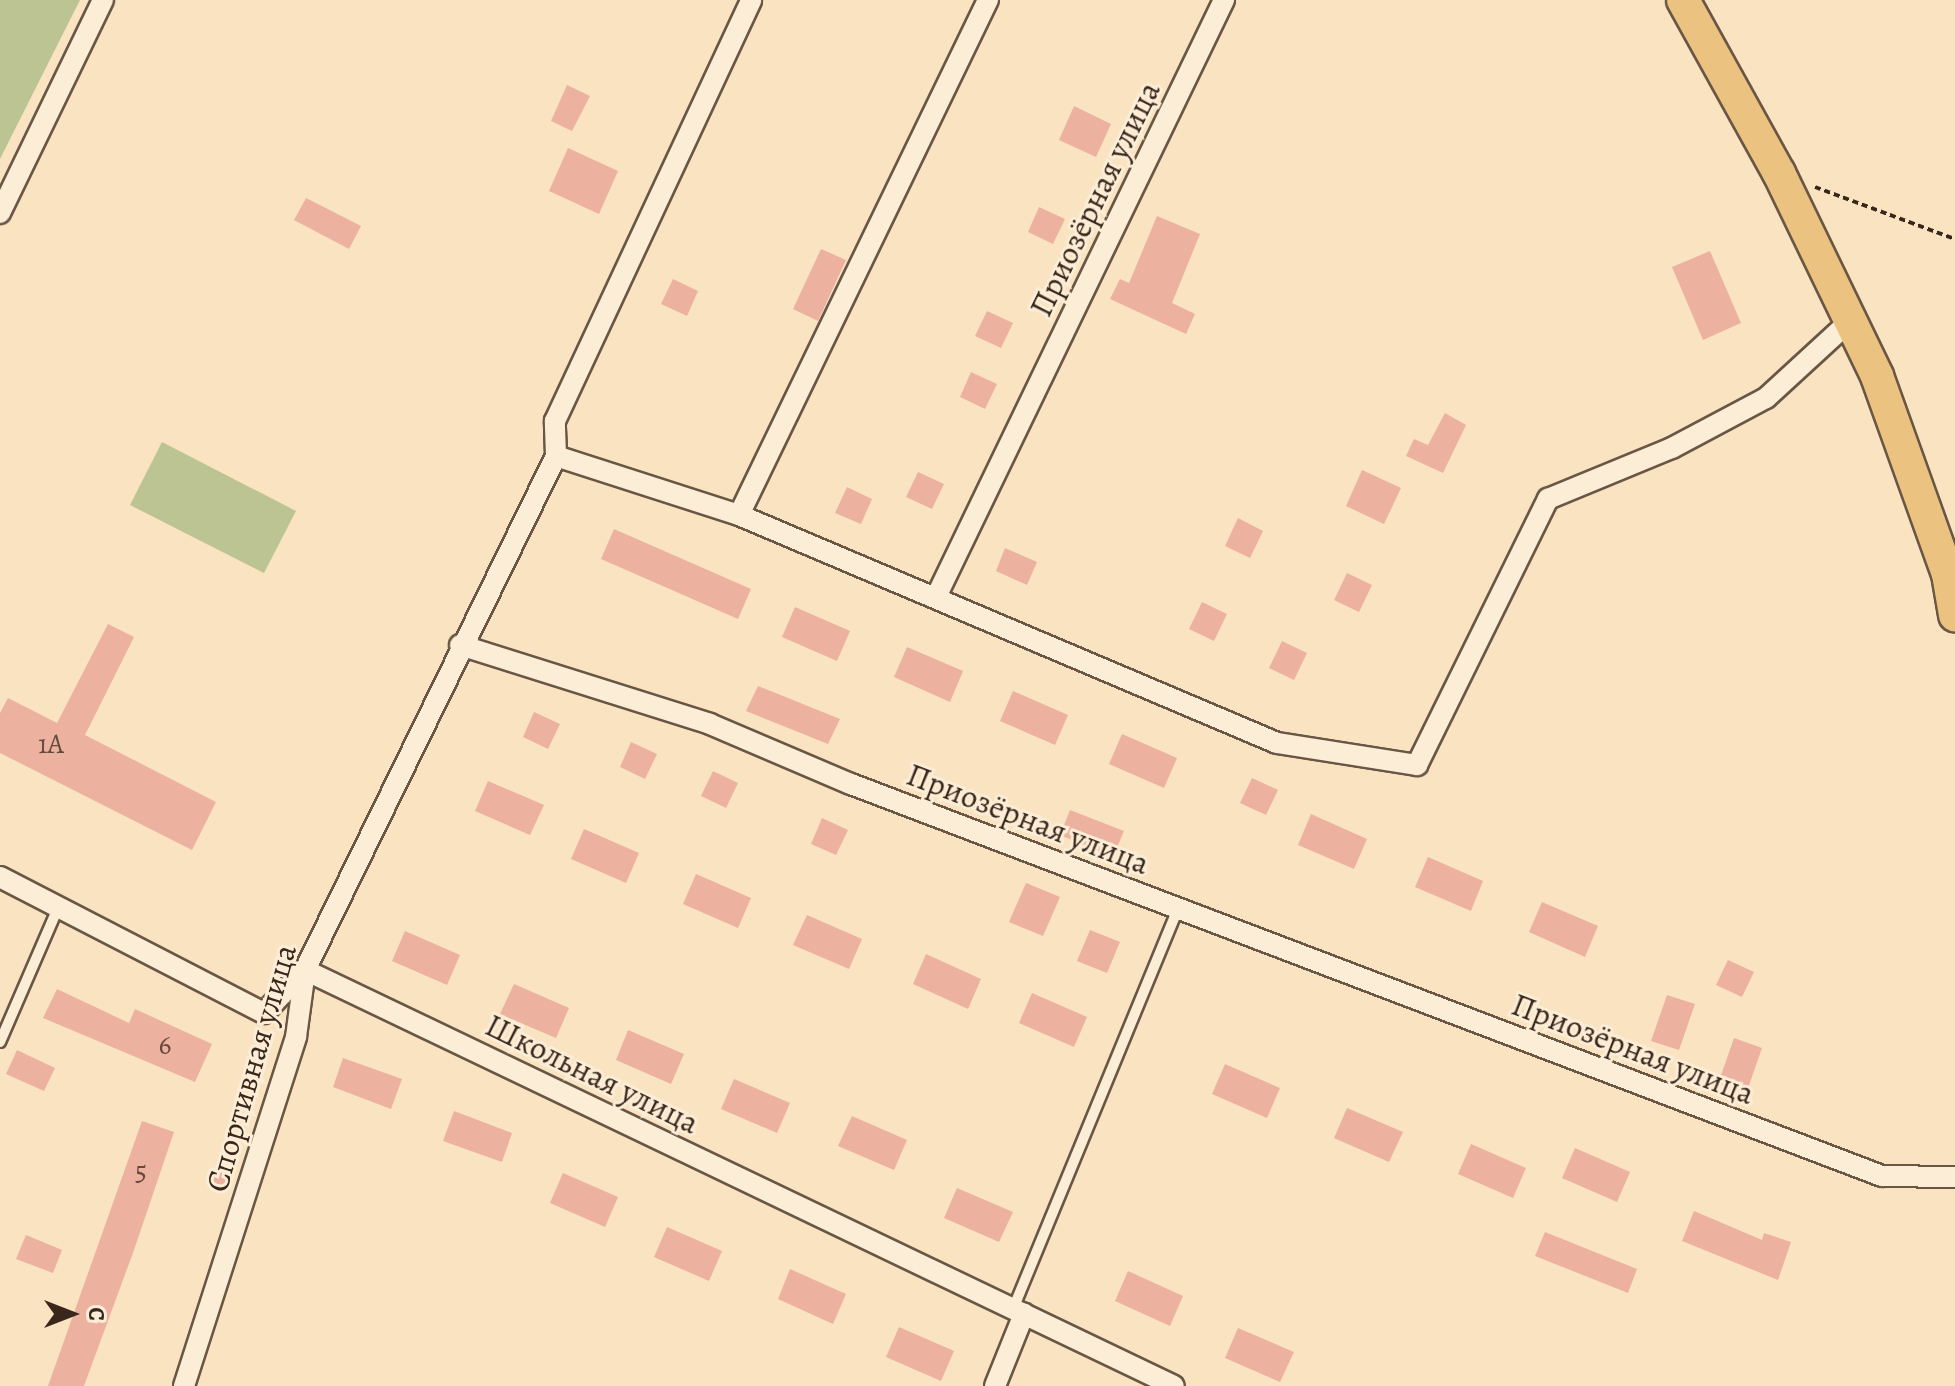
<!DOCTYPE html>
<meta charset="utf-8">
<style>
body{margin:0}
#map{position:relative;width:1955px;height:1386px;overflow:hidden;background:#f9e3c0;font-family:Alegreya,serif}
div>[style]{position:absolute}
.green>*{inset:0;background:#bcc493}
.building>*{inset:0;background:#ecb29f}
.path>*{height:4px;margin-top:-2px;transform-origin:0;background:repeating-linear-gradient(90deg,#39271c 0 6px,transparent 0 10px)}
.roads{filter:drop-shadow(2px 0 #695645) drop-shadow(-2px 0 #695645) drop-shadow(0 2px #695645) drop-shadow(0 -2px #695645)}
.service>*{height:10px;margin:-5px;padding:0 5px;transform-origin:5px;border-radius:5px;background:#fbedd6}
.minor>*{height:20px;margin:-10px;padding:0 10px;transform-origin:10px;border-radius:10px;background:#fbedd6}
.primary>*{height:32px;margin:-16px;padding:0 16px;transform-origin:16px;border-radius:16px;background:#ecc280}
span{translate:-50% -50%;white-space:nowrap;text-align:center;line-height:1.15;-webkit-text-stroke:6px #fbedd6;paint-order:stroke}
.number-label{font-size:28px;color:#664a3d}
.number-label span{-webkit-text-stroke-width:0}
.street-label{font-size:32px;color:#39271c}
.north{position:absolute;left:32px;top:1274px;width:80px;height:80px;-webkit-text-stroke:6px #fbedd6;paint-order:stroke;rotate:90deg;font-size:22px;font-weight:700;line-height:32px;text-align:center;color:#39271c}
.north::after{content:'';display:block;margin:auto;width:28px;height:36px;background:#39271c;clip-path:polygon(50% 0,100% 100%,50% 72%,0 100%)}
</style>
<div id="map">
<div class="green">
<i style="clip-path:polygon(0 0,80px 0,0 159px)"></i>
<i style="clip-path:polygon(162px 442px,296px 511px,264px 573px,130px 505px)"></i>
</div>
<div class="building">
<i style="clip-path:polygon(567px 85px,590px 96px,572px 131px,551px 121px)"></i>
<i style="clip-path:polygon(1074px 106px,1111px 124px,1096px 157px,1059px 140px)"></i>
<i style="clip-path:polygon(568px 148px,618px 171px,599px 214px,549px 191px)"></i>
<i style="clip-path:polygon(306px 198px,361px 226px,349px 249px,294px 220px)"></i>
<i style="clip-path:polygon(1039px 207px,1065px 219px,1053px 244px,1028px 232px)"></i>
<i style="clip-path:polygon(1157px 216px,1200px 234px,1172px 303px,1195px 314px,1186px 334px,1110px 299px,1120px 279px,1129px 283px)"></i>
<i style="clip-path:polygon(821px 249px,846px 260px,818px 321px,793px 309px)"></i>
<i style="clip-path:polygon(1710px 251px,1741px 323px,1703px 340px,1672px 267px)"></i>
<i style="clip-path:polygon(673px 279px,698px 291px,687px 316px,661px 304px)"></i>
<i style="clip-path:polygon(987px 311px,1013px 323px,1001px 348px,975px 336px)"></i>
<i style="clip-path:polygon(971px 372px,997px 384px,985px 409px,960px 397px)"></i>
<i style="clip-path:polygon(1445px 413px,1466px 425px,1443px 473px,1406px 456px,1414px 439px,1428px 445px)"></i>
<i style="clip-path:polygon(1362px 470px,1401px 488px,1384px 524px,1346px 506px)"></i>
<i style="clip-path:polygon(918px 472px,944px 484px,932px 509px,906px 497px)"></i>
<i style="clip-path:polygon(847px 487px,872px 499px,861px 524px,835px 513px)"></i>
<i style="clip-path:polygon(1238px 518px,1263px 531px,1250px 558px,1225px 546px)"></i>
<i style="clip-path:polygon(614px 529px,751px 589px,738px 619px,601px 559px)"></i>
<i style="clip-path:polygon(1005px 548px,1037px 562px,1027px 585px,996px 571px)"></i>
<i style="clip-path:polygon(1347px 573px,1372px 585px,1359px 612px,1334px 600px)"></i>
<i style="clip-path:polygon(1202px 602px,1227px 614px,1214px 641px,1189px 629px)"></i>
<i style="clip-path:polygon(795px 607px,850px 631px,837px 661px,782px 637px)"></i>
<i style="clip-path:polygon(108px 624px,134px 637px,85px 735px,216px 802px,192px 850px,0 753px,0 713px,8px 698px,57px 723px)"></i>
<i style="clip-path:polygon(1282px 641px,1307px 653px,1294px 680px,1269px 668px)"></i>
<i style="clip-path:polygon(907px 647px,963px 671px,950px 702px,894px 677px)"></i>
<i style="clip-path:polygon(758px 686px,840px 719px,828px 744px,746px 711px)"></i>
<i style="clip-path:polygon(1013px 691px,1068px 715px,1055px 745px,1000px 721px)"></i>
<i style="clip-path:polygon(534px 712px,560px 724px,548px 749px,523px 737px)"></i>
<i style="clip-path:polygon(1122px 734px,1177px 758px,1164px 788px,1109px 764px)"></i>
<i style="clip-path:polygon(631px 742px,657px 754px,645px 779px,620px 767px)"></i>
<i style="clip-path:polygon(713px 771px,738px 783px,726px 808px,701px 796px)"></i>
<i style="clip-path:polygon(1252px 778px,1278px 790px,1266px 815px,1240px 803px)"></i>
<i style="clip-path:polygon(488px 781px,544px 805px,530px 835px,475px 811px)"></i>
<i style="clip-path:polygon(1070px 810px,1124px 831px,1113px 857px,1060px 835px)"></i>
<i style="clip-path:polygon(1311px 814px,1367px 839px,1354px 869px,1298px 845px)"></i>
<i style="clip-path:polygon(822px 818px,848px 830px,836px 855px,811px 844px)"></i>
<i style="clip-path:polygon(584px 829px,639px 853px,626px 883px,571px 859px)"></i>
<i style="clip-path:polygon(1428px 857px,1483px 881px,1471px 911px,1415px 887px)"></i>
<i style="clip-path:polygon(696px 874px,751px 898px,738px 928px,683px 904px)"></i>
<i style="clip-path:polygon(1026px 883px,1060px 897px,1043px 936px,1009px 922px)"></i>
<i style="clip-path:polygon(1542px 902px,1598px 926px,1585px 957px,1529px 932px)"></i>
<i style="clip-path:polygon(807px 915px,862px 939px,849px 969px,793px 945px)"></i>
<i style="clip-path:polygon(1090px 930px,1120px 942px,1107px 973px,1077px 961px)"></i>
<i style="clip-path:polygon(405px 931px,460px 955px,447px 985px,392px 961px)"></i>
<i style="clip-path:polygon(926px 954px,981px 979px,968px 1009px,913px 984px)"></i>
<i style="clip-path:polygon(1728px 960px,1754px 972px,1742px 997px,1716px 985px)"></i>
<i style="clip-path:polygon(514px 984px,569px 1008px,556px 1038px,500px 1014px)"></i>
<i style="clip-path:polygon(57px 989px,129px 1023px,135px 1009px,212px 1044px,195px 1082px,43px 1018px)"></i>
<i style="clip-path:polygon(1032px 993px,1087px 1017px,1074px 1047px,1019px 1023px)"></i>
<i style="clip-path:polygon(1667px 995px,1695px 1004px,1679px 1050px,1651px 1041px)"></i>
<i style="clip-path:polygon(628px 1030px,684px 1054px,671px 1084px,616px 1060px)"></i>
<i style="clip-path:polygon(1734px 1038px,1762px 1048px,1746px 1094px,1718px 1084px)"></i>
<i style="clip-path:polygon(17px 1050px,55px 1068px,44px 1091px,6px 1074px)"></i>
<i style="clip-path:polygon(343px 1058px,402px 1079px,391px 1109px,333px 1087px)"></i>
<i style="clip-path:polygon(1225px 1064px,1280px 1088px,1267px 1118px,1212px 1094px)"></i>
<i style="clip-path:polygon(734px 1079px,790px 1103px,777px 1133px,721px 1109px)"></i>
<i style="clip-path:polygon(1347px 1108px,1403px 1132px,1389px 1162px,1334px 1138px)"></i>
<i style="clip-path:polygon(454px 1111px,512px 1133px,502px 1162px,443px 1141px)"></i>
<i style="clip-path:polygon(852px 1116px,907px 1140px,894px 1170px,838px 1146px)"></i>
<i style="clip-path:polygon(142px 1121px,174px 1132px,134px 1250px,84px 1386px,48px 1386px)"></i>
<i style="clip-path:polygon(1471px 1144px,1526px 1168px,1513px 1198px,1458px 1174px)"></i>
<i style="clip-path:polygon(1575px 1148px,1630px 1172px,1617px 1202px,1562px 1178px)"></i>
<i style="clip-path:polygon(217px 1168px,232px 1175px,225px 1191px,209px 1184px)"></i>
<i style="clip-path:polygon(563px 1173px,618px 1197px,605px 1227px,550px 1203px)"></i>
<i style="clip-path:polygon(957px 1188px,1013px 1212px,999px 1242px,944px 1218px)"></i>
<i style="clip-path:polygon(1694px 1211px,1762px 1240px,1764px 1233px,1791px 1242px,1778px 1280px,1682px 1241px)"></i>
<i style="clip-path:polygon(667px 1227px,722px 1251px,709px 1281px,654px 1257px)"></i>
<i style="clip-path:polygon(1545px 1232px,1637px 1269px,1628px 1293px,1535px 1256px)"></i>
<i style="clip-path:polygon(26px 1235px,62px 1250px,53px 1273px,16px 1259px)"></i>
<i style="clip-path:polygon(790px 1269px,846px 1294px,833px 1324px,778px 1299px)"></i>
<i style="clip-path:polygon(1128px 1271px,1183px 1296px,1170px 1326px,1115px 1301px)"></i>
<i style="clip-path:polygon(899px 1327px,954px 1351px,941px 1381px,886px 1357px)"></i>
<i style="clip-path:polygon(1238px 1328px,1294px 1352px,1280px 1382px,1225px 1358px)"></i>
</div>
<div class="path">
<i style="left:1815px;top:187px;width:149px;rotate:20.4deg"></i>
</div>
<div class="roads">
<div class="service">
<i style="left:0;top:1042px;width:144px;rotate:-66.6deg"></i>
<i style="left:1013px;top:1309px;width:434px;rotate:-67.6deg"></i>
</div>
<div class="minor">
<i style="left:0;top:213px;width:237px;rotate:-64.2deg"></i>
<i style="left:556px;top:456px;width:35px;rotate:-92deg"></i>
<i style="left:555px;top:421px;width:464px;rotate:-65deg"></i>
<i style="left:739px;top:515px;width:572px;rotate:-64.2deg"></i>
<i style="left:936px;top:597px;width:663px;rotate:-64.25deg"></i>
<i style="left:460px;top:645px;width:262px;rotate:17.5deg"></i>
<i style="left:710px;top:724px;width:153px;rotate:23.1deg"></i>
<i style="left:851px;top:784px;width:1103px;rotate:20.82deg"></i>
<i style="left:1882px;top:1176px;width:73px;rotate:0.8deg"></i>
<i style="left:0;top:877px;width:297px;rotate:27.3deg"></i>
<i style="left:264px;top:1013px;width:59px;rotate:-46.4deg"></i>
<i style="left:305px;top:970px;width:963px;rotate:25.58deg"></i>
<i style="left:184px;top:1386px;width:367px;rotate:-72.2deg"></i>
<i style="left:296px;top:1037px;width:68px;rotate:-82.3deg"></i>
<i style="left:305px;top:970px;width:572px;rotate:-63.97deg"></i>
<i style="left:556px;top:456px;width:192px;rotate:17.9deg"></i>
<i style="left:739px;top:515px;width:584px;rotate:22.97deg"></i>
<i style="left:1277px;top:743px;width:142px;rotate:8.9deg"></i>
<i style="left:1417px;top:765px;width:297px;rotate:-63.8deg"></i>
<i style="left:1548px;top:499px;width:134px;rotate:-22.4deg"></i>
<i style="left:1672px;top:448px;width:106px;rotate:-28deg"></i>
<i style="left:1766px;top:398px;width:114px;rotate:-42.5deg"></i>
<i style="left:995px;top:1386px;width:78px;rotate:-68.1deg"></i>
</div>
<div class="primary">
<i style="left:1683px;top:0;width:198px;rotate:61deg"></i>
<i style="left:1779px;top:173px;width:225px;rotate:64.2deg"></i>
<i style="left:1877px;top:376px;width:210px;rotate:70.3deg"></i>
<i style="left:1948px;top:574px;width:42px;rotate:80.3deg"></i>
</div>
</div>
<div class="number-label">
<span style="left:51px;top:744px">1А</span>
<span style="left:165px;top:1045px">6</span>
<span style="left:141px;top:1171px">5</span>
</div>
<div class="street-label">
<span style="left:1095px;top:199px;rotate:-64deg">Приозёрная улица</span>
<span style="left:1028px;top:819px;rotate:21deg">Приозёрная улица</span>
<span style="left:1633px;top:1049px;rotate:21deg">Приозёрная улица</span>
<span style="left:251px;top:1068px;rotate:-74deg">Спортивная улица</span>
<span style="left:592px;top:1074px;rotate:26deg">Школьная улица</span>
</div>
<div class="north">С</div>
</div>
